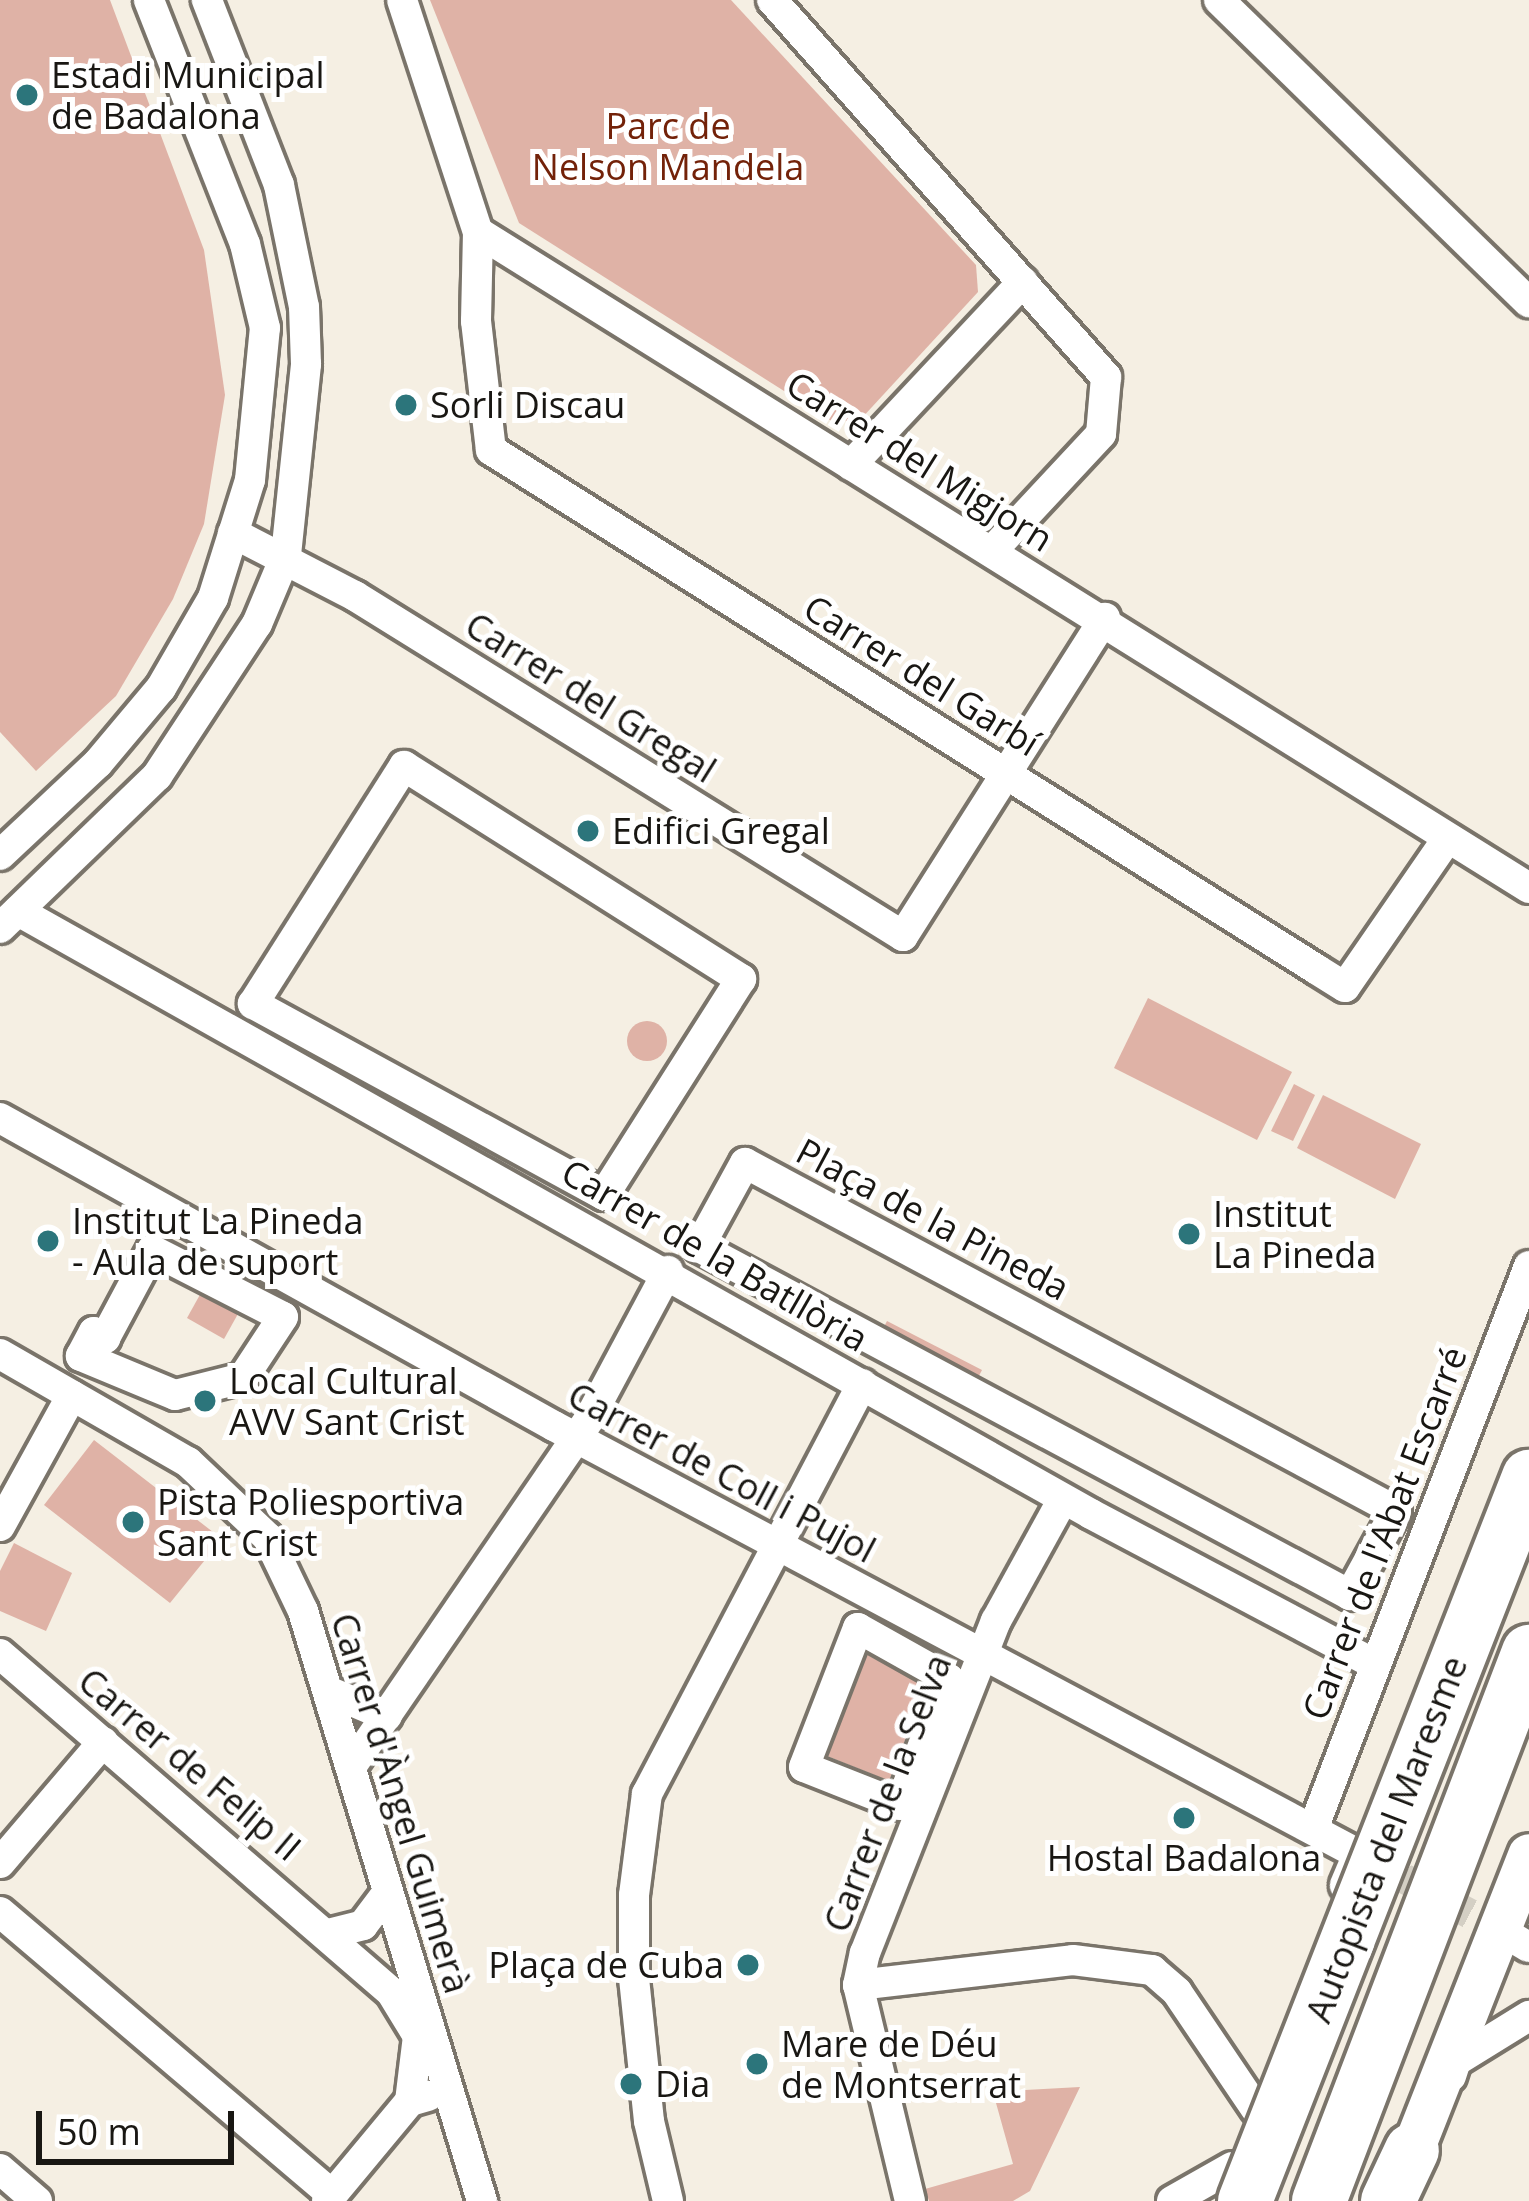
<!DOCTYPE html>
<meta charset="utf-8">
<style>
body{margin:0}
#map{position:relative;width:1529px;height:2201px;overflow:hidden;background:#f5efe3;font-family:"Open Sans",sans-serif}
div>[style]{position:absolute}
.green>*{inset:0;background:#dfb2a6}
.round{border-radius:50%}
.street-tunnel>*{height:30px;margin-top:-15px;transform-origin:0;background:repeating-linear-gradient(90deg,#d4cfc4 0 30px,transparent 0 45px)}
.roads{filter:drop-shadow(3px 0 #7a746a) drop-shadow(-3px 0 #7a746a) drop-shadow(0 3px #7a746a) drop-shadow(0 -3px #7a746a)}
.street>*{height:30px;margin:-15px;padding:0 15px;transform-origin:15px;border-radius:15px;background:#fff}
.secondary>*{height:42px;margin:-21px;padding:0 21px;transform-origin:21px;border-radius:21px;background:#fff}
.highway>*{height:54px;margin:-27px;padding:0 27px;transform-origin:27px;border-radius:27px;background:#fff}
.bridges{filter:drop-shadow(3px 0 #7a746a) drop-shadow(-3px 0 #7a746a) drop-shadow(0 3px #7a746a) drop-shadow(0 -3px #7a746a)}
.highway-bridge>*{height:54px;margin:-27px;padding:0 27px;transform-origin:27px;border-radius:27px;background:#fff}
.dots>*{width:33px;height:33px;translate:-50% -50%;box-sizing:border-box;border:6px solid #fff;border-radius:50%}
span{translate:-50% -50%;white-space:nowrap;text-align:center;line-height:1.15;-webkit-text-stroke:10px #fff;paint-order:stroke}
.poi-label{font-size:36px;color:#191713}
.left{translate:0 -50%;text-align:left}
.right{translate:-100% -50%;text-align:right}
.park-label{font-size:36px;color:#732209}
.street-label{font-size:36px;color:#191713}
.scale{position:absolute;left:36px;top:2111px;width:198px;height:54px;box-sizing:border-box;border:6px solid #191713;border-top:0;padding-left:15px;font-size:36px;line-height:42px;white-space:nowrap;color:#191713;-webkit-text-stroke:9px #fff;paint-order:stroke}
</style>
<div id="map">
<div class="green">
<i style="clip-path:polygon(0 0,110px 0,204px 250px,225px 395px,204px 524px,173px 599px,116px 696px,36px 771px,0 732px)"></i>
<i style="clip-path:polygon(430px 0,731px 0,976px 265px,978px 292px,860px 420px,833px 422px,519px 223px)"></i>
<i style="clip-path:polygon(1148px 998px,1292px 1072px,1257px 1140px,1114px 1068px)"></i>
<i class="round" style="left:627px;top:1021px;width:40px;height:40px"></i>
<i style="clip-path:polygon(1294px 1084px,1315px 1095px,1293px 1141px,1271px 1131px)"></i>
<i style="clip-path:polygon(1323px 1095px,1421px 1144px,1395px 1199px,1297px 1148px)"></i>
<i style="clip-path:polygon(202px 1291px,239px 1312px,224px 1339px,187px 1318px)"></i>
<i style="clip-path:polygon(887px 1321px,982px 1370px,971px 1391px,876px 1342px)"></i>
<i style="clip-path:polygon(94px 1440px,222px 1539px,170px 1603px,44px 1505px)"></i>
<i style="clip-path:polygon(14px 1543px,72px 1573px,46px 1631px,0 1611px,0 1571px)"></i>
<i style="clip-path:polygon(862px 1652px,926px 1686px,889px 1781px,822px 1754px)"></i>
<i style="clip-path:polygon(1080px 2087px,1030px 2191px,1013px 2201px,929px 2201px,925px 2189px,1013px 2164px,996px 2103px,1010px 2098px,1006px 2091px)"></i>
</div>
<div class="street-tunnel">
<i style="left:1364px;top:1857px;width:157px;rotate:28.2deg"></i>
</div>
<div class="roads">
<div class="street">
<i style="left:402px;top:0;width:244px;rotate:71.9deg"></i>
<i style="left:478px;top:232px;width:1239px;rotate:31.97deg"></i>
<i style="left:772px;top:0;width:504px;rotate:48.46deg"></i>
<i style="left:1106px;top:377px;width:57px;rotate:95deg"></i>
<i style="left:1101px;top:434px;width:161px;rotate:133deg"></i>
<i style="left:1219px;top:0;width:433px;rotate:44.3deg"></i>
<i style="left:478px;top:232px;width:89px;rotate:91.3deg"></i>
<i style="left:476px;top:321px;width:130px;rotate:83.4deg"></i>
<i style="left:491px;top:450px;width:975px;rotate:32.17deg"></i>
<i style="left:1316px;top:969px;width:34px;rotate:32deg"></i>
<i style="left:1345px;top:987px;width:180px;rotate:-55.4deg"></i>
<i style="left:851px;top:465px;width:251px;rotate:-46.8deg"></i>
<i style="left:233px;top:533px;width:137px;rotate:27.3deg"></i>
<i style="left:355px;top:596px;width:645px;rotate:31.82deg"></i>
<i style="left:903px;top:936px;width:377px;rotate:-57.6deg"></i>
<i style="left:404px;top:766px;width:399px;rotate:32.3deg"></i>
<i style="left:741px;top:979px;width:256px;rotate:122.4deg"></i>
<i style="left:604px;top:1195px;width:400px;rotate:-151.4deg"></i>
<i style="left:253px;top:1004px;width:282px;rotate:-57.6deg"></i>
<i style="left:0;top:855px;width:134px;rotate:-43.2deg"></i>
<i style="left:98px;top:763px;width:98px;rotate:-50deg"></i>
<i style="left:161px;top:688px;width:104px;rotate:-60deg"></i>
<i style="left:213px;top:598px;width:124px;rotate:-72.6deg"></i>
<i style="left:250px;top:480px;width:153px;rotate:-84.4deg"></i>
<i style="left:265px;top:328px;width:86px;rotate:-103.4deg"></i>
<i style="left:245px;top:244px;width:262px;rotate:-111.5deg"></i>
<i style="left:18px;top:911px;width:1231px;rotate:29.33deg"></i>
<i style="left:1091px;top:1514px;width:320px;rotate:27.9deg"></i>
<i style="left:0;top:928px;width:219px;rotate:-44.1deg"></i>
<i style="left:157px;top:776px;width:182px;rotate:-56.7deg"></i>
<i style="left:257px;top:624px;width:75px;rotate:-67.2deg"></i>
<i style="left:286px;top:555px;width:192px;rotate:-84deg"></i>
<i style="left:306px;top:364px;width:57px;rotate:-92deg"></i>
<i style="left:304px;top:307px;width:125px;rotate:-101.6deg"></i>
<i style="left:279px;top:185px;width:199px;rotate:-111.3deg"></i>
<i style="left:0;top:1118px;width:634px;rotate:29.07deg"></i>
<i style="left:554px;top:1426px;width:911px;rotate:28.03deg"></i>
<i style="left:1358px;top:1854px;width:34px;rotate:113deg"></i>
<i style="left:745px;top:1163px;width:738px;rotate:28.13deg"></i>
<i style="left:1396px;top:1511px;width:96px;rotate:118.7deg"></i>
<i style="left:1350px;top:1595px;width:738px;rotate:-151.87deg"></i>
<i style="left:699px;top:1247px;width:96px;rotate:-61.3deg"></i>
<i style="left:152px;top:1250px;width:147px;rotate:27.1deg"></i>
<i style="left:283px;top:1317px;width:73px;rotate:123.3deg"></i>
<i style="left:243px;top:1378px;width:70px;rotate:166deg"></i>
<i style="left:175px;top:1395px;width:102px;rotate:-157.5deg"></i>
<i style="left:81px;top:1356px;width:27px;rotate:-62deg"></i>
<i style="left:94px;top:1332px;width:13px;rotate:29deg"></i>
<i style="left:105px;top:1338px;width:100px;rotate:-61.9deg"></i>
<i style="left:0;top:1354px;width:217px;rotate:29.9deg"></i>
<i style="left:188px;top:1462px;width:110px;rotate:43.5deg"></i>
<i style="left:268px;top:1538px;width:81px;rotate:64.4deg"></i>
<i style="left:303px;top:1611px;width:617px;rotate:73.12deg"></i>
<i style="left:0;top:1526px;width:149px;rotate:-61.2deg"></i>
<i style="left:858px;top:1628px;width:104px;rotate:29.3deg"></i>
<i style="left:949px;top:1679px;width:135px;rotate:111.3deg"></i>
<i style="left:900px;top:1805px;width:103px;rotate:-158.4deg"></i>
<i style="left:804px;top:1767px;width:149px;rotate:-68.8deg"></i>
<i style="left:0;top:1654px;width:517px;rotate:40.84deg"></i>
<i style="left:391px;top:1992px;width:52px;rotate:58.5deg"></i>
<i style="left:418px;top:2036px;width:65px;rotate:97deg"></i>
<i style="left:328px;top:1691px;width:64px;rotate:23deg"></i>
<i style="left:351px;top:1767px;width:422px;rotate:-55.6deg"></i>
<i style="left:589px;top:1419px;width:168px;rotate:-61.9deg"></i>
<i style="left:1313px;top:1829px;width:603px;rotate:-69.01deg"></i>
<i style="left:0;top:1863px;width:159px;rotate:-49.6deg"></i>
<i style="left:0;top:1912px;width:436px;rotate:40.4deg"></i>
<i style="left:1502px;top:1931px;width:31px;rotate:31deg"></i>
<i style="left:328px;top:1934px;width:36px;rotate:-14deg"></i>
<i style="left:363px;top:1925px;width:39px;rotate:-53deg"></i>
<i style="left:858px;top:1985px;width:216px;rotate:-6.6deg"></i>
<i style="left:1073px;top:1960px;width:80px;rotate:7.2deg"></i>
<i style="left:1152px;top:1970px;width:33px;rotate:41deg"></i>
<i style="left:1177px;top:1992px;width:141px;rotate:56deg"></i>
<i style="left:1451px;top:2076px;width:16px;rotate:-72deg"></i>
<i style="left:1456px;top:2061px;width:86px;rotate:-31.7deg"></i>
<i style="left:0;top:2169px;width:49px;rotate:40.9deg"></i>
<i style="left:327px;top:2201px;width:130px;rotate:-50.3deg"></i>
<i style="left:410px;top:2101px;width:19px;rotate:-16deg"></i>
<i style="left:668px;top:2201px;width:82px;rotate:-103.4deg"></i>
<i style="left:649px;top:2121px;width:144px;rotate:-96deg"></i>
<i style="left:634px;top:1978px;width:83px;rotate:-90deg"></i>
<i style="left:634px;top:1895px;width:102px;rotate:-82.7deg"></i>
<i style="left:647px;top:1794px;width:463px;rotate:-62.3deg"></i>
<i style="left:910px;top:2201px;width:222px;rotate:-103.5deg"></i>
<i style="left:858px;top:1985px;width:33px;rotate:-78deg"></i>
<i style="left:865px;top:1953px;width:357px;rotate:-68.5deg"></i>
<i style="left:996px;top:1621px;width:139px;rotate:-61.2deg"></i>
<i style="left:1172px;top:2201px;width:69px;rotate:-29.5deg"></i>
</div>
<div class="secondary">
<i style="left:1402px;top:2178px;width:347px;rotate:-68.5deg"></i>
</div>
<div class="highway">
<i style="left:1388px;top:2201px;width:56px;rotate:-64.8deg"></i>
</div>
</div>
<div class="bridges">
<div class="highway-bridge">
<i style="left:1245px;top:2201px;width:778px;rotate:-68.58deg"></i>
<i style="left:1319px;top:2201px;width:588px;rotate:-69.07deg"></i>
</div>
</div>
<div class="dots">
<i style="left:27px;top:95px;background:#2c757b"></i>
<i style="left:406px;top:405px;background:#2c757b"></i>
<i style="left:588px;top:831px;background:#2c757b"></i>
<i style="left:1189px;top:1234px;background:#2c757b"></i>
<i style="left:48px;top:1241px;background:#2c757b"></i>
<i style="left:205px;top:1401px;background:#2c757b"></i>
<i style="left:133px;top:1522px;background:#2c757b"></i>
<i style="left:1184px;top:1818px;background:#2c757b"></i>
<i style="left:748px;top:1965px;background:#2c757b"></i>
<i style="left:757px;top:2064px;background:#2c757b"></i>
<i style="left:631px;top:2084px;background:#2c757b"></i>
</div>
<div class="poi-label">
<span class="left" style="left:51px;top:95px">Estadi Municipal<br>de Badalona</span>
<span class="left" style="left:430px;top:405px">Sorli Discau</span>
<span class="left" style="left:612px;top:831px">Edifici Gregal</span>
<span class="left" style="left:1213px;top:1234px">Institut<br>La Pineda</span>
<span class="left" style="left:72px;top:1241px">Institut La Pineda<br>- Aula de suport</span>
<span class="left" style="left:229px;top:1401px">Local Cultural<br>AVV Sant Crist</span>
<span class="left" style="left:157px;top:1522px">Pista Poliesportiva<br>Sant Crist</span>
<span style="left:1184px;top:1858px">Hostal Badalona</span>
<span class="right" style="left:724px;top:1965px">Plaça de Cuba</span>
<span class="left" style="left:781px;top:2064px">Mare de Déu<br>de Montserrat</span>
<span class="left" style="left:655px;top:2084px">Dia</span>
</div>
<div class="park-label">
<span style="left:668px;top:146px">Parc de<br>Nelson Mandela</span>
</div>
<div class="street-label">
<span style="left:920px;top:461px;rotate:32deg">Carrer del Migjorn</span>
<span style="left:922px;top:675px;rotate:32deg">Carrer del Garbí</span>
<span style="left:591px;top:697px;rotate:32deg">Carrer del Gregal</span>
<span style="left:933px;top:1219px;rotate:28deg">Plaça de la Pineda</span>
<span style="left:715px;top:1255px;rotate:30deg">Carrer de la Batllòria</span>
<span style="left:722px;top:1472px;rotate:28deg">Carrer de Coll i Pujol</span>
<span style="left:1384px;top:1533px;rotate:-69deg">Carrer de l'Abat Escarré</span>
<span style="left:190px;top:1764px;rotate:40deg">Carrer de Felip II</span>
<span style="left:887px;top:1793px;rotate:-69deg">Carrer de la Selva</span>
<span style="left:401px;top:1803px;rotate:73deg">Carrer d'Àngel Guimerà</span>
<span style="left:1386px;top:1839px;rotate:-69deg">Autopista del Maresme</span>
</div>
<div class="scale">50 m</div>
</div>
